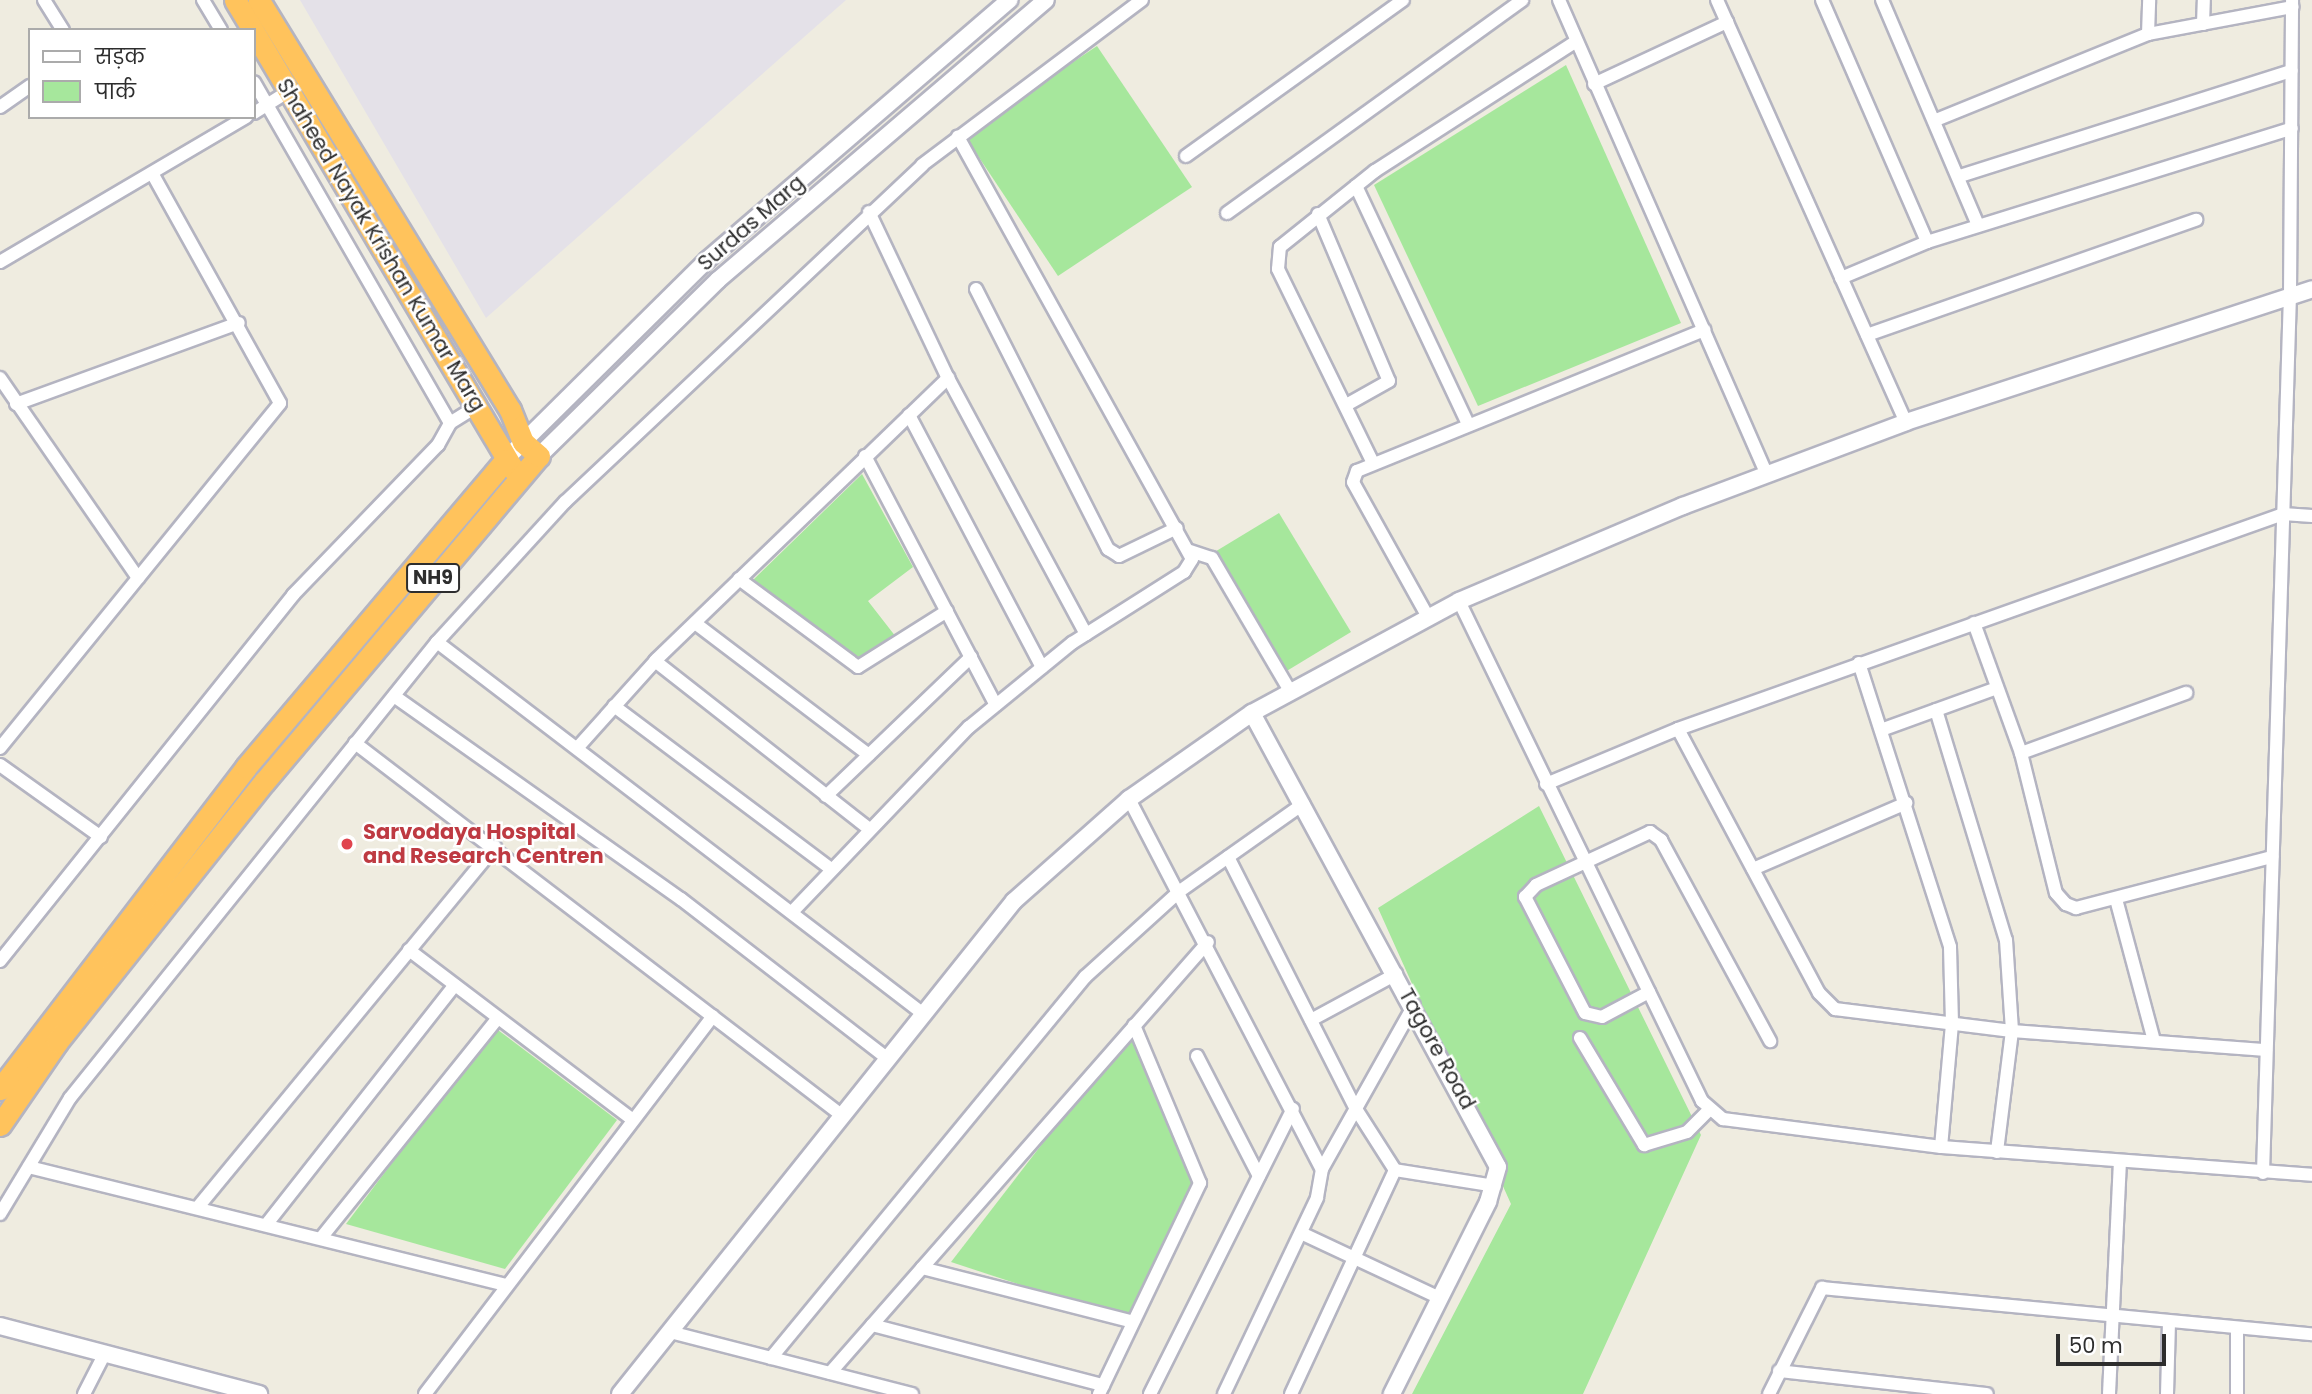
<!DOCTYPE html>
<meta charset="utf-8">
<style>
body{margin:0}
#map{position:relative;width:2312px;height:1394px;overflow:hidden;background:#efece0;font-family:Poppins,"Noto Sans Devanagari",sans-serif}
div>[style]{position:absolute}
.industrial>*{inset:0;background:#e4e1e8}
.green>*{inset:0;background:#a6e79c}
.roads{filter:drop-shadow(2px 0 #b4b4c1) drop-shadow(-2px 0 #b4b4c1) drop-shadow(0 2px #b4b4c1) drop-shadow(0 -2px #b4b4c1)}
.street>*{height:12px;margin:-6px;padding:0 6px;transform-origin:6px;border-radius:6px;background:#fff}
.secondary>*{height:16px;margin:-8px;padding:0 8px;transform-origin:8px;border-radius:8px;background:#fff}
.highway>*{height:21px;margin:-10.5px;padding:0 10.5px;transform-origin:10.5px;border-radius:10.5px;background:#ffc35c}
.dots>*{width:19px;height:19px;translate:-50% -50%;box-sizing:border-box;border:4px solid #fff;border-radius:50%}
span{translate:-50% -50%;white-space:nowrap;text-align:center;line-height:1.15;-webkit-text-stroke:5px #fff;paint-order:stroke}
.shield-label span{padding:2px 5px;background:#fff;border:2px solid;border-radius:5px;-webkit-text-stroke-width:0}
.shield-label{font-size:19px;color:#2e2e2e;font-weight:700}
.street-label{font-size:21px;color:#2e2e2e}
.health-label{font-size:21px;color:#be3a42;font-weight:700}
.left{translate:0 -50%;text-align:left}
.legend{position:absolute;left:28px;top:28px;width:228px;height:91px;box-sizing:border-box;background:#fff;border:2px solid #ababab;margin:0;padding:9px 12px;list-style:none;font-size:21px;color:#2e2e2e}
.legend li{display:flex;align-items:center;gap:14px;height:35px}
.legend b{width:35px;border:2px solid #ababab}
.scale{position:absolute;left:2056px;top:1334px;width:110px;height:32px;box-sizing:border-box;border:4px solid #2e2e2e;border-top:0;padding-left:9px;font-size:21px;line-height:24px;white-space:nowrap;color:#2e2e2e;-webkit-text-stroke:5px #fff;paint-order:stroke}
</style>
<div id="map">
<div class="industrial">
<i style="clip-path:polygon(300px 0,846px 0,486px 318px)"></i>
</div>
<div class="green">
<i style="clip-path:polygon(1097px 46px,1192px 187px,1058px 276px,964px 135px)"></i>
<i style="clip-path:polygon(1566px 65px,1681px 323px,1478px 406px,1374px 185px)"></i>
<i style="clip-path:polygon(862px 474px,913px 567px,868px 601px,896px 637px,861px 662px,751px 582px)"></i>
<i style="clip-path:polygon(1279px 513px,1351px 632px,1285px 672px,1213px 553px)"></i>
<i style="clip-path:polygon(1539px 806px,1701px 1135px,1583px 1394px,1412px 1394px,1511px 1204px,1378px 908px)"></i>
<i style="clip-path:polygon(1134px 1025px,1202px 1197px,1130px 1321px,951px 1262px)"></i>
<i style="clip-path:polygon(494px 1027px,617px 1120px,505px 1269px,346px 1224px)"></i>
</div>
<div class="roads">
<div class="street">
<i style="left:44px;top:0;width:36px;rotate:58deg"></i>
<i style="left:203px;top:0;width:35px;rotate:59deg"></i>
<i style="left:1559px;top:0;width:519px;rotate:66.35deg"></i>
<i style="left:1717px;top:0;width:462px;rotate:65.9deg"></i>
<i style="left:1822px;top:0;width:264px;rotate:66.5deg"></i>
<i style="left:1882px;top:0;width:245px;rotate:66.9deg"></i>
<i style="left:2203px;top:24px;width:24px;rotate:-88deg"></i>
<i style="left:2148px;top:34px;width:34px;rotate:-88deg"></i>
<i style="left:1594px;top:84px;width:147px;rotate:-25deg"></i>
<i style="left:0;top:107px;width:37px;rotate:-35deg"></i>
<i style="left:254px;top:113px;width:41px;rotate:-32.2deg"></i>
<i style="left:1936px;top:120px;width:229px;rotate:-22.1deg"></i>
<i style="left:2148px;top:34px;width:147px;rotate:-10.6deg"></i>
<i style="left:1186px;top:156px;width:267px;rotate:-35.7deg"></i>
<i style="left:1960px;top:176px;width:348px;rotate:-17.6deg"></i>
<i style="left:1356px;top:186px;width:263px;rotate:64.8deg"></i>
<i style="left:869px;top:212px;width:184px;rotate:64.6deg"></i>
<i style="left:948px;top:378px;width:291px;rotate:61.7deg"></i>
<i style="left:1227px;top:213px;width:364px;rotate:-35.8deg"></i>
<i style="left:1318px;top:214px;width:181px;rotate:67deg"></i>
<i style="left:1389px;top:381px;width:49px;rotate:150.8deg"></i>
<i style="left:0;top:262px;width:286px;rotate:-30.5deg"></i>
<i style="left:1841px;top:278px;width:93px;rotate:-22.7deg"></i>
<i style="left:1927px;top:242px;width:382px;rotate:-17.3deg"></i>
<i style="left:976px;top:289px;width:292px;rotate:63.1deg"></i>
<i style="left:1108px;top:549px;width:13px;rotate:32deg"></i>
<i style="left:1119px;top:556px;width:64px;rotate:-25.8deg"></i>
<i style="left:1867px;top:335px;width:349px;rotate:-19.3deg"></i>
<i style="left:0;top:378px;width:243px;rotate:55.4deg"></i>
<i style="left:16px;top:404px;width:237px;rotate:-20deg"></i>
<i style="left:909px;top:415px;width:285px;rotate:62.2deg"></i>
<i style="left:450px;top:423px;width:32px;rotate:-32deg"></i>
<i style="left:865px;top:456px;width:281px;rotate:62.3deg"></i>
<i style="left:1373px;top:463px;width:216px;rotate:-116.1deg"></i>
<i style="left:1278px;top:269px;width:22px;rotate:-85deg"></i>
<i style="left:1280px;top:247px;width:122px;rotate:-38.7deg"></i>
<i style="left:1375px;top:171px;width:238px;rotate:-32.8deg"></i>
<i style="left:1190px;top:551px;width:23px;rotate:18deg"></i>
<i style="left:1212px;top:558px;width:152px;rotate:59.6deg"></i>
<i style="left:739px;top:579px;width:148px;rotate:36.5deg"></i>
<i style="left:858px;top:667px;width:105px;rotate:-32.2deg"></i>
<i style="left:1459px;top:601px;width:556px;rotate:64.08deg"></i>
<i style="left:1702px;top:1101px;width:28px;rotate:41deg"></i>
<i style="left:1723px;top:1119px;width:220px;rotate:7.3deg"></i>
<i style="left:1941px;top:1147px;width:372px;rotate:4.3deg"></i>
<i style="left:1428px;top:617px;width:154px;rotate:-119.1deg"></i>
<i style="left:1353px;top:482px;width:12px;rotate:-70deg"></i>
<i style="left:1357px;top:471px;width:375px;rotate:-22.1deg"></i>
<i style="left:695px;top:623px;width:218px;rotate:37.2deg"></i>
<i style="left:1974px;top:623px;width:138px;rotate:70.1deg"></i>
<i style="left:2021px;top:753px;width:144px;rotate:76deg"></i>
<i style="left:2056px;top:893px;width:15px;rotate:48deg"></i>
<i style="left:2066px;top:904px;width:11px;rotate:22deg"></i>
<i style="left:2076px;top:908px;width:203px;rotate:-14.6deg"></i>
<i style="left:437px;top:642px;width:609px;rotate:37.4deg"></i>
<i style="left:655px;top:661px;width:272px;rotate:38.1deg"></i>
<i style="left:1859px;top:663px;width:298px;rotate:72.2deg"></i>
<i style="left:1950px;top:947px;width:77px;rotate:88.5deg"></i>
<i style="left:1952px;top:1024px;width:123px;rotate:95.1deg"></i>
<i style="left:394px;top:696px;width:352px;rotate:35.3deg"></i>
<i style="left:681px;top:899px;width:260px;rotate:37.7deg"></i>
<i style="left:614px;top:706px;width:271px;rotate:36.9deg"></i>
<i style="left:1936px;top:710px;width:240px;rotate:73.1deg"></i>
<i style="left:2006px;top:940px;width:91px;rotate:86.2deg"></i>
<i style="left:2012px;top:1031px;width:122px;rotate:97.1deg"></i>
<i style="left:1678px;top:729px;width:299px;rotate:61.9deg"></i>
<i style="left:1819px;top:993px;width:23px;rotate:45deg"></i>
<i style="left:1835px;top:1009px;width:178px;rotate:7.1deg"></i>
<i style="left:2012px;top:1031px;width:255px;rotate:4.3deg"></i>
<i style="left:1881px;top:730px;width:123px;rotate:-19.9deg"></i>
<i style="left:355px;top:743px;width:611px;rotate:37.41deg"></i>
<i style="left:579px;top:746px;width:117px;rotate:-48.1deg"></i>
<i style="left:657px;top:659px;width:405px;rotate:-44deg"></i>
<i style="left:0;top:748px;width:444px;rotate:-50.9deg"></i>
<i style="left:280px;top:403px;width:261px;rotate:-119.1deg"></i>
<i style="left:2021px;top:753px;width:176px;rotate:-20deg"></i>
<i style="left:0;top:765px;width:124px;rotate:35.5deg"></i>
<i style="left:1546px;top:784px;width:143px;rotate:-22.6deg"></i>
<i style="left:1678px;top:729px;width:642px;rotate:-19.56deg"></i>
<i style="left:2283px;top:514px;width:29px;rotate:4deg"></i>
<i style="left:826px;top:796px;width:201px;rotate:-43.8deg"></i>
<i style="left:1129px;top:799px;width:417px;rotate:62.5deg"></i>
<i style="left:1322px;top:1169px;width:29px;rotate:100deg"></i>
<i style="left:1317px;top:1198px;width:217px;rotate:115.4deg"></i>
<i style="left:1228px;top:857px;width:283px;rotate:63.1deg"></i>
<i style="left:1356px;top:1109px;width:72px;rotate:57.4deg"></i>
<i style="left:1395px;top:1170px;width:247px;rotate:114.9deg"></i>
<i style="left:1753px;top:869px;width:167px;rotate:-23.3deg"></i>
<i style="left:2116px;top:899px;width:147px;rotate:75deg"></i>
<i style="left:793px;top:911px;width:255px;rotate:-46.3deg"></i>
<i style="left:969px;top:727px;width:133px;rotate:-39.2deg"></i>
<i style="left:1072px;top:643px;width:133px;rotate:-32.4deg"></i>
<i style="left:1184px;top:572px;width:15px;rotate:-58deg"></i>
<i style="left:1192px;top:559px;width:483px;rotate:-119deg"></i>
<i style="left:409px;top:950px;width:280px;rotate:37.2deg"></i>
<i style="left:0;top:961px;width:469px;rotate:-51.3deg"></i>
<i style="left:293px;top:595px;width:209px;rotate:-46deg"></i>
<i style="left:438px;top:445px;width:25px;rotate:-61deg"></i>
<i style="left:450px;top:423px;width:393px;rotate:-119.9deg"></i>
<i style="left:1649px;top:992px;width:53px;rotate:152deg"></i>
<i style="left:1602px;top:1017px;width:17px;rotate:-167deg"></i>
<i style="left:1585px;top:1013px;width:131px;rotate:-117.3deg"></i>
<i style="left:1525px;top:897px;width:16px;rotate:-47deg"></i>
<i style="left:1536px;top:885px;width:126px;rotate:-24.9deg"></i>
<i style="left:1650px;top:832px;width:14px;rotate:36deg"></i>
<i style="left:1661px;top:840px;width:229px;rotate:61.5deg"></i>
<i style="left:1311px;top:1020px;width:97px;rotate:-28.4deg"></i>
<i style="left:1580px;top:1038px;width:125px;rotate:59.1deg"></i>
<i style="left:1644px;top:1145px;width:45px;rotate:-16.8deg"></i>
<i style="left:1687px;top:1132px;width:31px;rotate:-45deg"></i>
<i style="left:1197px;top:1056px;width:135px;rotate:62.7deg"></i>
<i style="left:29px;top:1167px;width:491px;rotate:13.9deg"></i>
<i style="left:1322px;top:1169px;width:188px;rotate:-60.7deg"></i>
<i style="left:1395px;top:1170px;width:101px;rotate:9.1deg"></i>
<i style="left:2263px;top:1173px;width:877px;rotate:-88.24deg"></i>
<i style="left:2290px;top:296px;width:296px;rotate:-89.6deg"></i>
<i style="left:198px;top:1207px;width:467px;rotate:-50.5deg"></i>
<i style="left:0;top:1214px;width:135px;rotate:-58.9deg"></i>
<i style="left:70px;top:1098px;width:585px;rotate:-51.17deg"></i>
<i style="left:437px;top:642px;width:190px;rotate:-47.6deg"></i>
<i style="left:565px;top:502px;width:491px;rotate:-43.3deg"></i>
<i style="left:922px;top:165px;width:275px;rotate:-36.9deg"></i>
<i style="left:266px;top:1225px;width:305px;rotate:-51.8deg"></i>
<i style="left:1301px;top:1233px;width:153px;rotate:25.1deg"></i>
<i style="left:321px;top:1238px;width:282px;rotate:-51.2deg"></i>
<i style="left:922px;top:1268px;width:215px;rotate:14.3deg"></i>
<i style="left:872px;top:1325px;width:239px;rotate:14.6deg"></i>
<i style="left:670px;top:1332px;width:250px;rotate:14.4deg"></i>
<i style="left:771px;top:1358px;width:494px;rotate:-50.5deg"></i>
<i style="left:1085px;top:977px;width:128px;rotate:-42.2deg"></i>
<i style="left:1180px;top:891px;width:151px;rotate:-35.3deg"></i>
<i style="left:1779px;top:1371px;width:209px;rotate:6.3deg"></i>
<i style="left:830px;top:1373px;width:573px;rotate:-48.75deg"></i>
<i style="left:84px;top:1394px;width:46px;rotate:-62.9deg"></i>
<i style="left:425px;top:1394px;width:475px;rotate:-52.7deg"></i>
<i style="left:1099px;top:1394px;width:234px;rotate:-64.4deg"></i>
<i style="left:1200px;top:1183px;width:171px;rotate:-112.7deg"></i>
<i style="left:1150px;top:1394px;width:319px;rotate:-63.4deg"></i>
<i style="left:1769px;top:1394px;width:119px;rotate:-63.4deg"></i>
<i style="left:1822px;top:1288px;width:492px;rotate:5.4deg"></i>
<i style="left:2109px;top:1394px;width:231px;rotate:-87.3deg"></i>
<i style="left:2167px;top:1394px;width:71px;rotate:-88.4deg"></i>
<i style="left:2237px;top:1394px;width:65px;rotate:-90deg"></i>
</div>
<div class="secondary">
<i style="left:539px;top:456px;width:251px;rotate:-44.5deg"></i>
<i style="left:718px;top:280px;width:431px;rotate:-40.5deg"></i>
<i style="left:505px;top:460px;width:284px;rotate:-44.7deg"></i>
<i style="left:707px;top:260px;width:399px;rotate:-40.7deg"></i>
<i style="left:1252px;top:713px;width:516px;rotate:61.55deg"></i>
<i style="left:1498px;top:1167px;width:36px;rotate:106deg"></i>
<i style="left:1488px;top:1202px;width:215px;rotate:116.6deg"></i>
<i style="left:0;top:1326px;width:268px;rotate:14.7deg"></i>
<i style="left:620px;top:1394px;width:631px;rotate:-51.37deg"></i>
<i style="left:1014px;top:901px;width:154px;rotate:-41.6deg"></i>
<i style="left:1129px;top:799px;width:150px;rotate:-35deg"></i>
<i style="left:1252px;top:713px;width:235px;rotate:-28.4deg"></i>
<i style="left:1459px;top:601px;width:243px;rotate:-23deg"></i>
<i style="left:1683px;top:506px;width:238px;rotate:-20.6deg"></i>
<i style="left:1906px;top:422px;width:427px;rotate:-18.1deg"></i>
</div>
<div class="highway">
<i style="left:235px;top:0;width:35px;rotate:59deg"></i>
<i style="left:254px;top:32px;width:508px;rotate:59.35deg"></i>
<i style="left:0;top:1089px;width:405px;rotate:-52.6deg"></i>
<i style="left:246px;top:767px;width:402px;rotate:-49.8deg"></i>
<i style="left:0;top:1125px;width:101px;rotate:-55.5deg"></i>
<i style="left:57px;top:1042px;width:332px;rotate:-51.5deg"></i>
<i style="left:264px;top:782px;width:426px;rotate:-49.9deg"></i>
<i style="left:539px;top:456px;width:21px;rotate:-139deg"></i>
<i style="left:523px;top:442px;width:35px;rotate:-112deg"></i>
<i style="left:510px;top:410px;width:481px;rotate:-121.5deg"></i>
</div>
</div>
<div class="dots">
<i style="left:347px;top:844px;background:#e0444e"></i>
</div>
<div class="shield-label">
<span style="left:433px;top:578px">NH9</span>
</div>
<div class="street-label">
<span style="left:751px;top:223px;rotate:-41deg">Surdas Marg</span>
<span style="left:381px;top:245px;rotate:59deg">Shaheed Nayak Krishan Kumar Marg</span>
<span style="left:1437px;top:1049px;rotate:61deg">Tagore Road</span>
</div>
<div class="health-label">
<span class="left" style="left:363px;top:844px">Sarvodaya Hospital<br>and Research Centren</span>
</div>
<ul class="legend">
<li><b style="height:9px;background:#fff"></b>सड़क</li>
<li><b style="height:19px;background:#a6e79c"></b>पार्क</li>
</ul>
<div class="scale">50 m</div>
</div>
